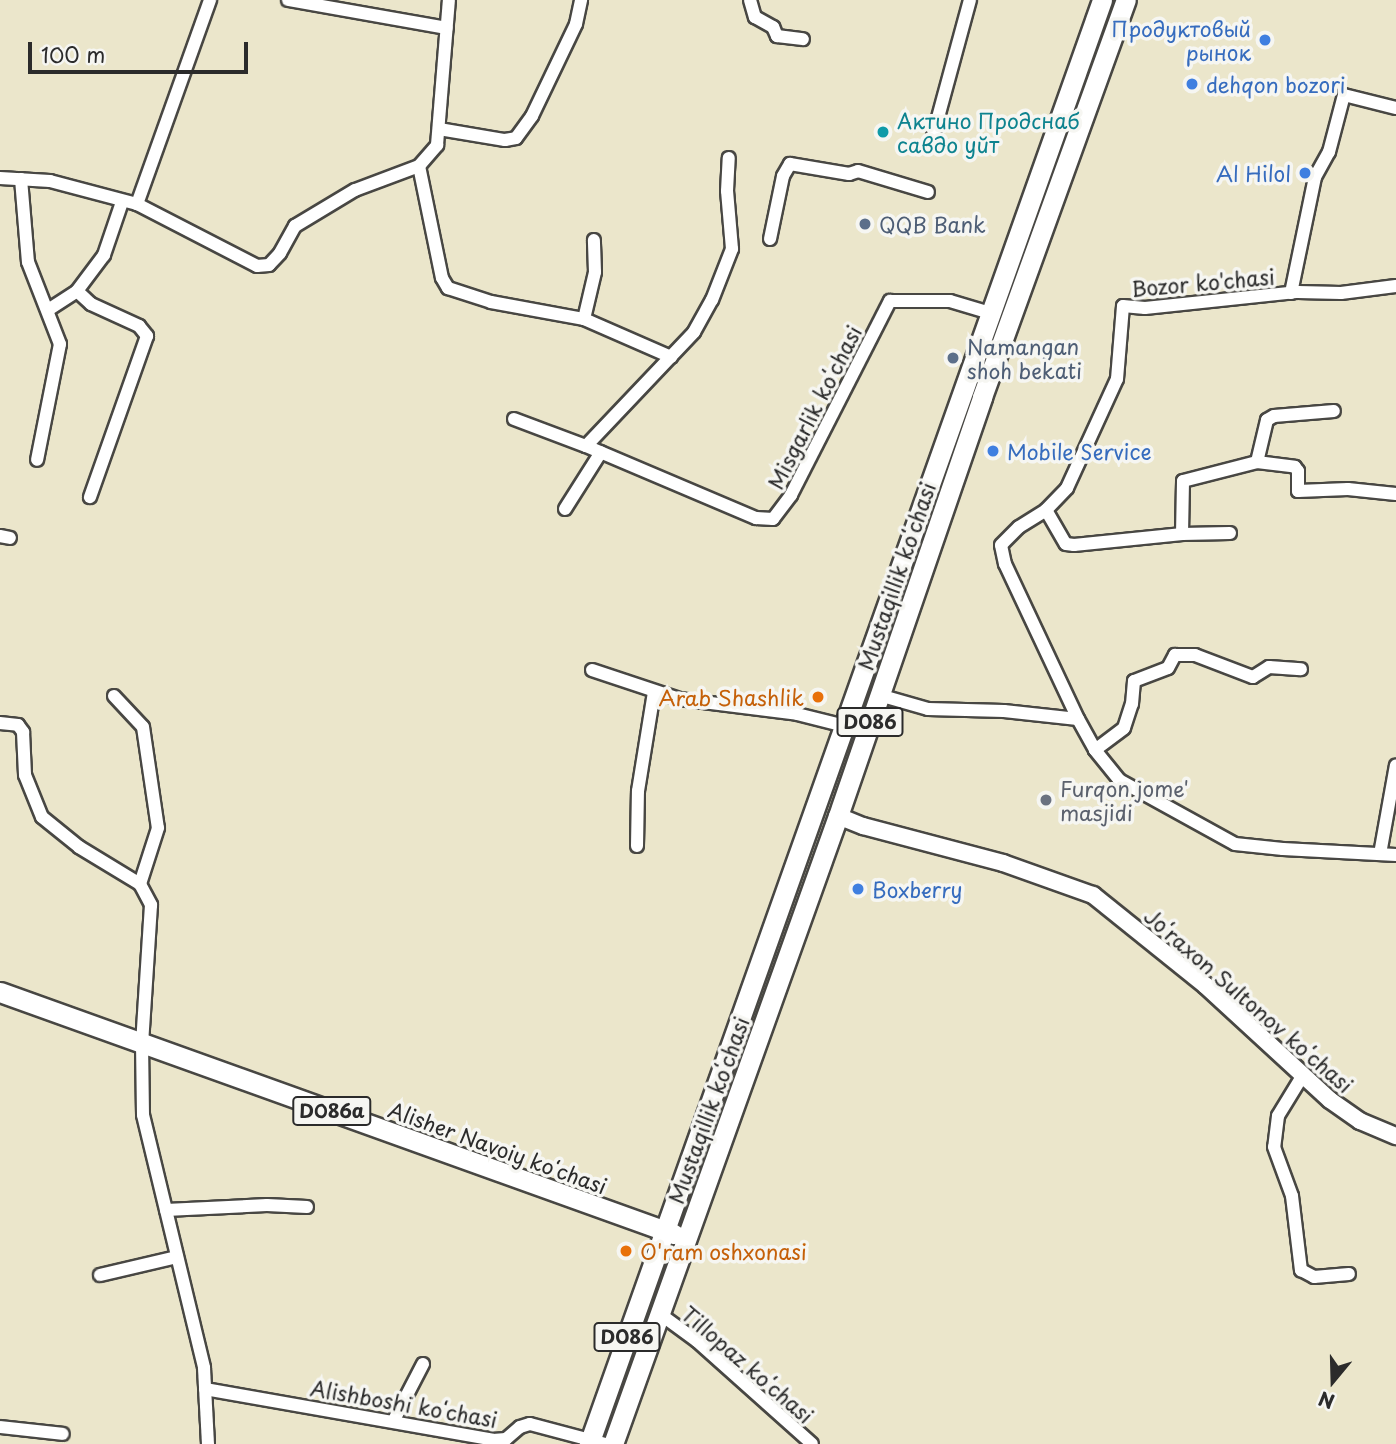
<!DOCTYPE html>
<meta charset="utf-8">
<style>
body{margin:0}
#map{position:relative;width:1396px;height:1444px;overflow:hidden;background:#ebe6cb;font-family:"Playpen Sans",sans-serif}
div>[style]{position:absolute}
.roads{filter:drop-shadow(2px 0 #484743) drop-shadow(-2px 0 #484743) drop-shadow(0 2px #484743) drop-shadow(0 -2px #484743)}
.street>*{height:12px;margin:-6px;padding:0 6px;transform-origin:6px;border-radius:6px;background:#fff}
.secondary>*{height:16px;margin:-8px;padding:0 8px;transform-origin:8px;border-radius:8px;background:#fff}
.primary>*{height:19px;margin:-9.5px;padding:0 9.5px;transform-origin:9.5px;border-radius:9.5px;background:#fff}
.dots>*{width:19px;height:19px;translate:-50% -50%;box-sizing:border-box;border:4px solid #f6f6f2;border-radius:50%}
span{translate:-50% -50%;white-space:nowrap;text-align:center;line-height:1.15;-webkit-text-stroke:7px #f6f6f2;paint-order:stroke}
.shield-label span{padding:2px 5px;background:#f6f6f2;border:2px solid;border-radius:5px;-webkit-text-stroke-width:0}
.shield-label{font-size:19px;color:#2b2b2b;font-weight:700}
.shop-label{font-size:21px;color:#366cbe}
.right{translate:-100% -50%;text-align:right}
.left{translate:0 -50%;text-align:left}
.culture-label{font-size:21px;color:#0d838f}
.service-label{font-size:21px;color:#4e5e75}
.street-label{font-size:21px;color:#2b2b2b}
.food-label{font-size:21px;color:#c56008}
.worship-label{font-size:21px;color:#5b616d}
.north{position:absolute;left:1298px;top:1346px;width:70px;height:70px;-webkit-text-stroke:5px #f6f6f2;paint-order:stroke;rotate:199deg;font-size:19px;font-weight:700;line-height:28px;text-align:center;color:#2b2b2b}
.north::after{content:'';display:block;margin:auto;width:24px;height:32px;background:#2b2b2b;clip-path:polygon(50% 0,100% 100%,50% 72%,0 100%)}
.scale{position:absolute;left:28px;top:42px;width:220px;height:32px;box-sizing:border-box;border:4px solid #2b2b2b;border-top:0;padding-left:9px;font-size:21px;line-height:24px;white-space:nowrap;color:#2b2b2b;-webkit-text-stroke:5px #f6f6f2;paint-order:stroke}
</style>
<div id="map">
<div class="roads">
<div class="street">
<i style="left:288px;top:0;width:161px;rotate:10deg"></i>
<i style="left:750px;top:0;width:18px;rotate:74deg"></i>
<i style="left:755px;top:17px;width:21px;rotate:29deg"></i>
<i style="left:773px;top:27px;width:10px;rotate:66deg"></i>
<i style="left:777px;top:36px;width:26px;rotate:7deg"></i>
<i style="left:439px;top:129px;width:67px;rotate:9.5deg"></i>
<i style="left:505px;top:140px;width:11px;rotate:-10deg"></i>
<i style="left:516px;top:138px;width:27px;rotate:-54deg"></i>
<i style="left:532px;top:116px;width:102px;rotate:-64.4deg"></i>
<i style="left:576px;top:24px;width:25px;rotate:-78deg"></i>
<i style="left:933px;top:136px;width:141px;rotate:-74.8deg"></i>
<i style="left:419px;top:166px;width:114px;rotate:78.4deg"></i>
<i style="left:442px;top:278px;width:12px;rotate:59deg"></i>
<i style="left:448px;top:288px;width:45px;rotate:18deg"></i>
<i style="left:491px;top:302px;width:95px;rotate:10.4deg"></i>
<i style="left:584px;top:319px;width:95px;rotate:23.6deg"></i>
<i style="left:0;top:178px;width:50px;rotate:3.4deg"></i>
<i style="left:50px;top:181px;width:90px;rotate:14.8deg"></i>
<i style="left:137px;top:204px;width:135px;rotate:27.3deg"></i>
<i style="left:257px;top:266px;width:12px;rotate:-5deg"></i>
<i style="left:269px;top:265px;width:16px;rotate:-47deg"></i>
<i style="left:280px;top:253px;width:31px;rotate:-61deg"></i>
<i style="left:295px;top:226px;width:70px;rotate:-31deg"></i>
<i style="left:355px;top:190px;width:68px;rotate:-20.6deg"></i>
<i style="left:419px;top:166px;width:28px;rotate:-49deg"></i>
<i style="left:437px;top:145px;width:145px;rotate:-85.3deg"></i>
<i style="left:21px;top:179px;width:83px;rotate:85.2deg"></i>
<i style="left:28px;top:262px;width:88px;rotate:68.7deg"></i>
<i style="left:60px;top:344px;width:118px;rotate:101.2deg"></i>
<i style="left:137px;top:204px;width:217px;rotate:-70.3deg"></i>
<i style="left:770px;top:239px;width:64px;rotate:-78.3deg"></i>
<i style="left:783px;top:176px;width:14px;rotate:-60deg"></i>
<i style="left:790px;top:164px;width:60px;rotate:9.6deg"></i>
<i style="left:849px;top:174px;width:9px;rotate:-18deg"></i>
<i style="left:858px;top:171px;width:73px;rotate:16.7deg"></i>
<i style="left:77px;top:291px;width:19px;rotate:43deg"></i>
<i style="left:91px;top:304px;width:53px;rotate:24.6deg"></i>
<i style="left:139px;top:326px;width:13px;rotate:51deg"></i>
<i style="left:147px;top:336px;width:171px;rotate:109.5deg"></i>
<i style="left:1291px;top:293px;width:118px;rotate:-78.3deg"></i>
<i style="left:1315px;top:177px;width:29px;rotate:-61deg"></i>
<i style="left:1329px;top:152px;width:59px;rotate:-75.3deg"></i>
<i style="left:1344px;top:95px;width:54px;rotate:14deg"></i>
<i style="left:48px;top:310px;width:35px;rotate:-33deg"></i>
<i style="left:77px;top:291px;width:45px;rotate:-53.1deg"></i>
<i style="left:104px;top:255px;width:56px;rotate:-71.2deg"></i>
<i style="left:584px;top:319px;width:48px;rotate:-76.8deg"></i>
<i style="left:595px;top:272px;width:32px;rotate:-92deg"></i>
<i style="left:514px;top:419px;width:77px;rotate:20.6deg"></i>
<i style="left:586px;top:446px;width:185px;rotate:23deg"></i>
<i style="left:756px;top:518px;width:17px;rotate:3deg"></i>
<i style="left:773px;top:519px;width:30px;rotate:-53deg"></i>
<i style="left:791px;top:495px;width:218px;rotate:-63deg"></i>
<i style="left:890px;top:301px;width:60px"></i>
<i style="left:950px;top:301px;width:42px;rotate:16.7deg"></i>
<i style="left:586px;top:446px;width:157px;rotate:-46.5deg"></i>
<i style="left:694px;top:332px;width:37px;rotate:-61deg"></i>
<i style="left:712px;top:300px;width:55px;rotate:-68.6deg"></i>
<i style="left:732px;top:249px;width:58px;rotate:-94.9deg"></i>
<i style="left:727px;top:191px;width:33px;rotate:-87deg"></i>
<i style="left:1257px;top:462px;width:43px;rotate:-76.6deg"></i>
<i style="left:1267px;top:420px;width:8px;rotate:-30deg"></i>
<i style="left:1274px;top:416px;width:60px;rotate:-4.8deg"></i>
<i style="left:565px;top:509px;width:67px;rotate:-57.7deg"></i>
<i style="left:1046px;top:510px;width:39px;rotate:60deg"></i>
<i style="left:1066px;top:544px;width:8px;rotate:7deg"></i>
<i style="left:1074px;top:545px;width:109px;rotate:-5.8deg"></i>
<i style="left:1182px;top:534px;width:53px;rotate:-88.9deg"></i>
<i style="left:1183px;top:481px;width:76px;rotate:-14.4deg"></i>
<i style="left:1257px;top:462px;width:38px;rotate:7deg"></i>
<i style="left:1295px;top:467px;width:5px;rotate:53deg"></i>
<i style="left:1298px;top:471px;width:20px;rotate:90deg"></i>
<i style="left:1298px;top:491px;width:50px;rotate:-2.3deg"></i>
<i style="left:1348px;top:489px;width:48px;rotate:5.9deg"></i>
<i style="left:1182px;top:534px;width:48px;rotate:-1.2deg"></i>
<i style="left:0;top:536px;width:10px;rotate:11deg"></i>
<i style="left:592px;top:670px;width:92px;rotate:18.4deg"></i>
<i style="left:679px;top:699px;width:119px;rotate:7.2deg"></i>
<i style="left:797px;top:714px;width:49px;rotate:14deg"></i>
<i style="left:879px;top:695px;width:51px;rotate:15.9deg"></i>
<i style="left:928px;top:709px;width:76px;rotate:1.5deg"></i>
<i style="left:1004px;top:711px;width:74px;rotate:6.2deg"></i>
<i style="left:1078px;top:719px;width:35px;rotate:61deg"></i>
<i style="left:1095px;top:750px;width:38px;rotate:51deg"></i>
<i style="left:1119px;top:780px;width:132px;rotate:28.9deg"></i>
<i style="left:1235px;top:844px;width:48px;rotate:5.9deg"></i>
<i style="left:1283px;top:849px;width:113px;rotate:3deg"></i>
<i style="left:114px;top:696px;width:42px;rotate:46.9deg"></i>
<i style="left:143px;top:727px;width:102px;rotate:81.6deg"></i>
<i style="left:158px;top:828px;width:59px;rotate:107.8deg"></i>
<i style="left:1078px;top:719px;width:171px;rotate:-115.2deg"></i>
<i style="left:1005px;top:564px;width:19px;rotate:-102deg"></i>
<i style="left:1001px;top:545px;width:25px;rotate:-45deg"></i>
<i style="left:1019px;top:527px;width:32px;rotate:-32deg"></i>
<i style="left:1046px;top:510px;width:30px;rotate:-46deg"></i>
<i style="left:1067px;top:488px;width:120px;rotate:-65.4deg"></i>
<i style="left:1117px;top:379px;width:73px;rotate:-85.3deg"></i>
<i style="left:1123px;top:306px;width:22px;rotate:5deg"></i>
<i style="left:1145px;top:308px;width:154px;rotate:-6deg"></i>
<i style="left:1298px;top:292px;width:43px;rotate:1.3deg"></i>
<i style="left:1341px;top:293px;width:55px;rotate:-7.3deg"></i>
<i style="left:0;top:723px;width:18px;rotate:6deg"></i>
<i style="left:18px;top:725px;width:9px;rotate:54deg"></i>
<i style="left:23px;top:732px;width:43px;rotate:87.3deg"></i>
<i style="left:25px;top:775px;width:45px;rotate:68deg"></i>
<i style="left:42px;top:817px;width:48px;rotate:39deg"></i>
<i style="left:79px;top:847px;width:71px;rotate:31.2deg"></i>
<i style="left:140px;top:884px;width:24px;rotate:62deg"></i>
<i style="left:151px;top:905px;width:138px;rotate:93.7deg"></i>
<i style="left:142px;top:1043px;width:72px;rotate:89.2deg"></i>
<i style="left:143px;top:1115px;width:260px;rotate:76.4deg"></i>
<i style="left:204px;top:1368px;width:76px;rotate:87deg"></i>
<i style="left:1095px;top:750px;width:36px;rotate:-37deg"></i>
<i style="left:1124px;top:728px;width:25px;rotate:-72deg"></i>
<i style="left:1132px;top:704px;width:23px;rotate:-85deg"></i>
<i style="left:1134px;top:681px;width:36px;rotate:-21deg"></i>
<i style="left:1168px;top:668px;width:15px;rotate:-62deg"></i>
<i style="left:1175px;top:655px;width:20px"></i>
<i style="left:1195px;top:655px;width:62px;rotate:20.8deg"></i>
<i style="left:1253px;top:677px;width:19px;rotate:-32deg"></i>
<i style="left:1269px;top:667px;width:32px;rotate:4deg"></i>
<i style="left:637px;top:846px;width:55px;rotate:-89deg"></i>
<i style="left:638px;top:791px;width:100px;rotate:-80.8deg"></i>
<i style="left:1380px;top:854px;width:90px;rotate:-79.8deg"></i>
<i style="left:1303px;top:1075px;width:48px;rotate:121.4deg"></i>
<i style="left:1278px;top:1116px;width:31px;rotate:97deg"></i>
<i style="left:1274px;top:1147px;width:52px;rotate:69.8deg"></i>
<i style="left:1292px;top:1196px;width:75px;rotate:83.1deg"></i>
<i style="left:1301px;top:1270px;width:15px;rotate:28deg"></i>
<i style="left:1314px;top:1277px;width:35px;rotate:-5deg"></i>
<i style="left:166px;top:1210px;width:101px;rotate:-2.8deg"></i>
<i style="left:267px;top:1205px;width:40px;rotate:2.9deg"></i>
<i style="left:100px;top:1275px;width:79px;rotate:-13.2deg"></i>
<i style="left:660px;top:1314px;width:46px;rotate:36.1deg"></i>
<i style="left:697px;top:1341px;width:154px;rotate:41.8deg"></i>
<i style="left:205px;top:1389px;width:292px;rotate:10deg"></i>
<i style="left:493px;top:1440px;width:13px;rotate:-4deg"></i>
<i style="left:506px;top:1439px;width:18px;rotate:-41deg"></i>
<i style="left:520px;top:1427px;width:10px;rotate:-17deg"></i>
<i style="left:530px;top:1424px;width:78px;rotate:14.9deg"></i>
<i style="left:394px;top:1420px;width:63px;rotate:-62.6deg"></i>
<i style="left:0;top:1427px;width:63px;rotate:6.3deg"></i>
</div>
<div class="secondary">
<i style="left:838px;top:816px;width:27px;rotate:22deg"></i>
<i style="left:863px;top:826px;width:145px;rotate:14.8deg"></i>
<i style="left:1003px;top:863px;width:96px;rotate:19.6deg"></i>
<i style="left:1093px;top:895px;width:144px;rotate:38.8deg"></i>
<i style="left:1205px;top:985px;width:170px;rotate:42.6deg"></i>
<i style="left:1330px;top:1100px;width:37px;rotate:35deg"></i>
<i style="left:1360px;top:1121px;width:39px;rotate:23deg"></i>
</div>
<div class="primary">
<i style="left:0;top:992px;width:716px;rotate:19.75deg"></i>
<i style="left:589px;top:1444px;width:1532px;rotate:-70.44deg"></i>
<i style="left:613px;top:1444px;width:667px;rotate:-70.29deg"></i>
<i style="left:838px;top:816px;width:443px;rotate:-71deg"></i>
<i style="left:982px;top:397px;width:422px;rotate:-70.1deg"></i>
</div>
</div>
<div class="dots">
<i style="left:1265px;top:40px;background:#3f7fe0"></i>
<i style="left:1192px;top:84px;background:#3f7fe0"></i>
<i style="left:883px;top:132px;background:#0f9aa8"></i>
<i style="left:1305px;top:173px;background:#3f7fe0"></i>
<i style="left:865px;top:224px;background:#5c6f8a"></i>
<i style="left:953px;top:358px;background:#5c6f8a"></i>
<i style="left:993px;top:451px;background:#3f7fe0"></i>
<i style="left:818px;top:697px;background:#e8710a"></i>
<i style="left:1046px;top:800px;background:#6b7280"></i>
<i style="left:858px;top:889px;background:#3f7fe0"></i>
<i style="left:626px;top:1251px;background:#e8710a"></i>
</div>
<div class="shield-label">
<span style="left:870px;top:722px">D086</span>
<span style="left:332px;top:1111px">D086a</span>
<span style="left:627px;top:1337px">D086</span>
</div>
<div class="shop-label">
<span class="right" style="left:1251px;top:40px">Продуктовый<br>рынок</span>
<span class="left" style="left:1206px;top:84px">dehqon bozori</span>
<span class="right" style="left:1291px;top:173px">Al Hilol</span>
<span class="left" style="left:1007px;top:451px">Mobile Service</span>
<span class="left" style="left:872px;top:889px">Boxberry</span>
</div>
<div class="culture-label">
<span class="left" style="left:897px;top:132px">Актино Продснаб<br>савдо уйт</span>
</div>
<div class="service-label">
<span class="left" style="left:879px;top:224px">QQB Bank</span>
<span class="left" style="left:967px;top:358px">Namangan<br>shoh bekati</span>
</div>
<div class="street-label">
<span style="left:1203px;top:282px;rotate:-5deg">Bozor ko'chasi</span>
<span style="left:814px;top:407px;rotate:-63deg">Misgarlik koʻchasi</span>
<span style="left:896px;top:576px;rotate:-71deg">Mustaqillik koʻchasi</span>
<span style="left:1249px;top:1000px;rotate:41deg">Joʻraxon Sultonov koʻchasi</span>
<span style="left:708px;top:1110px;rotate:-70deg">Mustaqillik koʻchasi</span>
<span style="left:498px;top:1147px;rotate:20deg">Alisher Navoiy koʻchasi</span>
<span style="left:748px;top:1364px;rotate:41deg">Tillopaz koʻchasi</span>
<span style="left:404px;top:1403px;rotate:10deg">Alishboshi koʻchasi</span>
</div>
<div class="food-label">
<span class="right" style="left:804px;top:697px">Arab Shashlik</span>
<span class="left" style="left:640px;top:1251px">O'ram oshxonasi</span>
</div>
<div class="worship-label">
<span class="left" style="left:1060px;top:800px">Furqon jome'<br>masjidi</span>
</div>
<div class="north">N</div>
<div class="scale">100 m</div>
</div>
